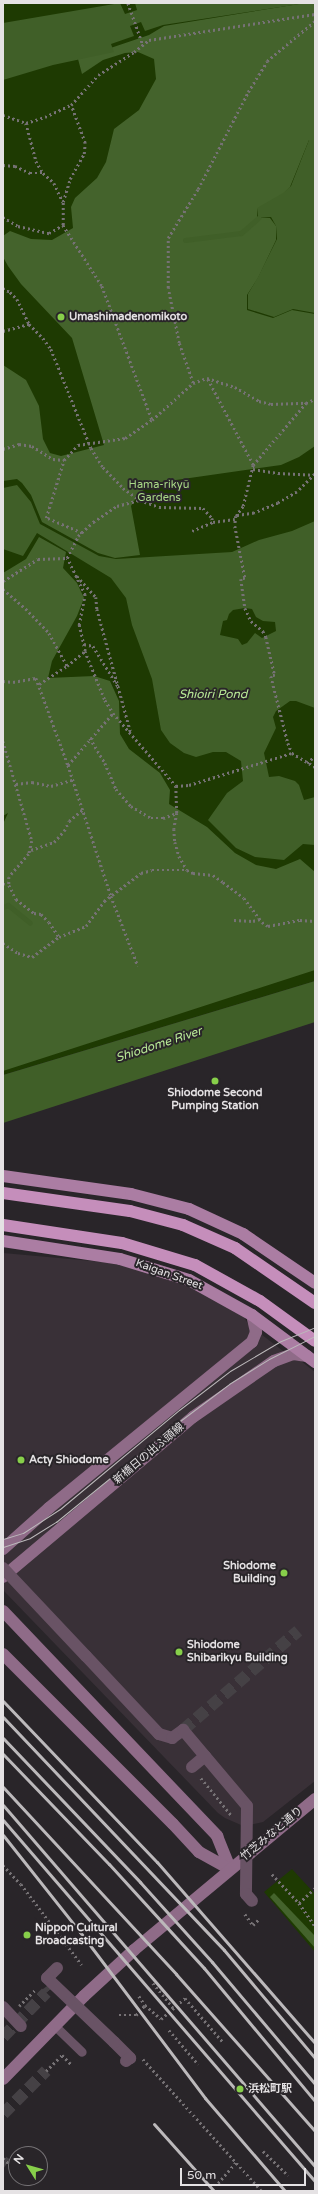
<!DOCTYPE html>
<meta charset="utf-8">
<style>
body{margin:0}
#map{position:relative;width:318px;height:2194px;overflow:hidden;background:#292529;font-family:"Varela Round","Noto Sans JP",sans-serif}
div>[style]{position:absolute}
.built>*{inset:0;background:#393037}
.green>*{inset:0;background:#1e3a02}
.forest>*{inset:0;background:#44632c}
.water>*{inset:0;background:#405f28}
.stream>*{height:5px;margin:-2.5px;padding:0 2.5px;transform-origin:2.5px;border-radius:2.5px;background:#405f28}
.street-tunnel>*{height:12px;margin-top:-6px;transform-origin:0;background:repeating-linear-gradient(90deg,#454145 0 12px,transparent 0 18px)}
.path>*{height:2.5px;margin-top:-1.25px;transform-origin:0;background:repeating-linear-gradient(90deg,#767275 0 2px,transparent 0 5px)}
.lane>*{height:9px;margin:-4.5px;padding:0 4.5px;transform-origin:4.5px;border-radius:4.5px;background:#695365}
.street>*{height:12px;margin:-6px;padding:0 6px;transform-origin:6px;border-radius:6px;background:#695365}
.secondary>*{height:12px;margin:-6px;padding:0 6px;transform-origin:6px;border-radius:6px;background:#8f6b88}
.primary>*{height:12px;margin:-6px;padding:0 6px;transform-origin:6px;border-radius:6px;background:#ab7da3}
.highway>*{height:12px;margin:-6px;padding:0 6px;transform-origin:6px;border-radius:6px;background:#c58ebb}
.tram>*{height:1px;margin:-0.5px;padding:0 0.5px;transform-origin:0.5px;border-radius:0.5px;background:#bcb9bb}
.rail>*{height:3px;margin:-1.5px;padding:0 1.5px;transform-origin:1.5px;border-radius:1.5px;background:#bcb9bb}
.street-bridge>*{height:12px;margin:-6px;padding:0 6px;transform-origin:6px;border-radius:6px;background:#695365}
.dots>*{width:11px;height:11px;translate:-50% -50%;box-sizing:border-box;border:2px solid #292529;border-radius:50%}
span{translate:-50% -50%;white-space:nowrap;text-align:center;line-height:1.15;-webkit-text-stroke:4px #292529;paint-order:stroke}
.poi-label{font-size:11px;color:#e5e2e4;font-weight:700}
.left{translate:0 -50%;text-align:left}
.right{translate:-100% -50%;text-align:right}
.park-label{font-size:11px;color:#a8d886}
.street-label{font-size:11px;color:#e5e2e4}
.water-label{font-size:12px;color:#b8e996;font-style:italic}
.frame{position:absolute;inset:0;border:4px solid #e5e2e4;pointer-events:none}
.north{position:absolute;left:8px;top:2146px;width:40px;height:40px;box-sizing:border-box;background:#292529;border:1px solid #747174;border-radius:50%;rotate:307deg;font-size:11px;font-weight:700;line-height:16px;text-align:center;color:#e5e2e4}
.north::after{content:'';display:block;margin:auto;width:14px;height:18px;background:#87cf4a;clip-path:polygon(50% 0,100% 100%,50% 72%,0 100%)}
.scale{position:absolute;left:180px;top:2168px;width:126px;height:18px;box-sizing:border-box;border:2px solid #e5e2e4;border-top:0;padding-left:5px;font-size:12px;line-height:14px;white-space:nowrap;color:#e5e2e4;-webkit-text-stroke:3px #292529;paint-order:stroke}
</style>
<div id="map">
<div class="built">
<i style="clip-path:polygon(3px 1253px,103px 1262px,144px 1270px,196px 1289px,244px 1317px,248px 1324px,296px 1361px,301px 1361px,315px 1372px,315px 1781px,263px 1822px,249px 1825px,241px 1825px,225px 1818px,218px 1813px,3px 1590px)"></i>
</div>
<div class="green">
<i style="clip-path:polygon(3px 3px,315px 3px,315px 981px,3px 1075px)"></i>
<i style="clip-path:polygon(292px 1869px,315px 1894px,315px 1952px,264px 1892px)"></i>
</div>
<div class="forest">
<i style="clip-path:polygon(305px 3px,315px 3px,315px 141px,309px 140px,290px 187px,283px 194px,257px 209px,257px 218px,270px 218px,276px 226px,276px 240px,258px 278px,247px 295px,247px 310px,273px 318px,292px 310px,315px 314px,315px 446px,299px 457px,281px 465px,155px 483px,139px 493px,131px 506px,140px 555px,115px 558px,98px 553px,42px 522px,31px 495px,22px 483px,17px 479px,3px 481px,3px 365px,26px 380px,39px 406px,43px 439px,50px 453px,61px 456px,104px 445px,72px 338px,21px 284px,8px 266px,3px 257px,3px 236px,10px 231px,31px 239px,52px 240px,73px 228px,71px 207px,75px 198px,97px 178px,106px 162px,114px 129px,139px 110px,156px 79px,154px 59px,138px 52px,125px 53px,103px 60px,82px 74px,78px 59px,149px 35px,164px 26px)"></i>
<i style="clip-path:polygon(39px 537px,66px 552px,63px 568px,77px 583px,84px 598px,77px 616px,52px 661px,48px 678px,94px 676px,110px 681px,119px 701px,120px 734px,129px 749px,160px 773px,170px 790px,169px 804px,207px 827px,235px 853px,256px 865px,276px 869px,300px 859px,315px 872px,315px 970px,3px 1071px,3px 824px,8px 813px,3px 816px,3px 573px,26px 559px)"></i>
<i style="clip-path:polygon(274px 1893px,315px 1936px,315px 1948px,270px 1897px)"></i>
</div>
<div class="water">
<i style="clip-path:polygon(120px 3px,125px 14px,137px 10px,135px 3px,307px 3px,163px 25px,145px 31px,141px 22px,130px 26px,134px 36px,111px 44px,114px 52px,53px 65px,3px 80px,3px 23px)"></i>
<i style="clip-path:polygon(309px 140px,315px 140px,315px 313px,293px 309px,274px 317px,248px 309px,248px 294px,258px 277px,277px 239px,276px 226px,271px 217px,258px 218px,257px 208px,283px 193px,291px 186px)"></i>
<i style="clip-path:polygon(evenodd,17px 485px,31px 502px,40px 524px,99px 556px,116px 559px,232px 552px,259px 540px,292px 531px,315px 521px,315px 708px,296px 701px,290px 701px,276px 711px,273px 717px,276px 728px,264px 753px,269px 777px,279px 776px,295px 781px,299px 785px,304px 800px,315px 797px,315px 845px,303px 844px,284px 860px,255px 857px,236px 848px,208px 820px,227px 793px,243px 781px,241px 761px,226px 752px,213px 752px,196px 757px,184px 753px,170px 743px,161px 730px,152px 679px,132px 625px,126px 598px,111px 578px,37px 533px,23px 556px,3px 549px,3px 488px,17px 485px,245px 608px,252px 609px,256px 617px,263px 621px,275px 622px,276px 631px,262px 638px,255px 633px,247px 643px,242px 645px,238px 639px,220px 635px,223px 621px,227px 620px,229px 614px,233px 610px,245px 608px)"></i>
<i style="clip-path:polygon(315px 981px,315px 1022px,3px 1123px,3px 1075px)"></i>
</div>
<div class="stream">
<i style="left:185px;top:240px;width:56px;rotate:-7.1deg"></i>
<i style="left:241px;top:233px;width:23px;rotate:-41deg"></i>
<i style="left:3px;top:907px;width:5px;rotate:-22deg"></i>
<i style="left:8px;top:905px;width:28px;rotate:39deg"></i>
</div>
<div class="street-tunnel">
<i style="left:183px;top:1730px;width:152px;rotate:-40.7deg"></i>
<i style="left:3px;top:2037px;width:62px;rotate:-45.7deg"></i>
<i style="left:46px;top:1993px;width:5px;rotate:-127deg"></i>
<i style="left:3px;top:2114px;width:61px;rotate:-45deg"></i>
<i style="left:3px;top:2162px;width:4px;rotate:34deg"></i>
</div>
<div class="path">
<i style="left:128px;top:3px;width:45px;rotate:70.3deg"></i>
<i style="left:3px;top:115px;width:24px;rotate:19deg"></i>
<i style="left:26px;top:123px;width:20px;rotate:-18deg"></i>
<i style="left:45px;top:117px;width:29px;rotate:-25deg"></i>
<i style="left:26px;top:123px;width:39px;rotate:75deg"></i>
<i style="left:36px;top:161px;width:14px;rotate:60deg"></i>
<i style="left:3px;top:165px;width:12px;rotate:5deg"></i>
<i style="left:15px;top:166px;width:17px;rotate:25deg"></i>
<i style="left:30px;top:173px;width:13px"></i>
<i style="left:43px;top:173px;width:15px;rotate:42deg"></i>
<i style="left:54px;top:183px;width:21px;rotate:65deg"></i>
<i style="left:3px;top:217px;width:17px;rotate:31deg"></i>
<i style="left:18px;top:226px;width:32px;rotate:13deg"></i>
<i style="left:49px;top:233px;width:16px;rotate:-30deg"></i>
<i style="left:63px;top:225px;width:23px;rotate:-90deg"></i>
<i style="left:63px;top:202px;width:24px;rotate:-73deg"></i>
<i style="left:70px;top:179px;width:29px;rotate:-61deg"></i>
<i style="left:84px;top:154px;width:11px;rotate:-85deg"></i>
<i style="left:85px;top:143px;width:40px;rotate:-110.2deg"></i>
<i style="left:71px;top:105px;width:40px;rotate:-48deg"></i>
<i style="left:98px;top:75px;width:43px;rotate:-32.6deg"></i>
<i style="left:134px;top:52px;width:19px;rotate:-39deg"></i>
<i style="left:149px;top:40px;width:168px;rotate:-8.9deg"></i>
<i style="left:63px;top:225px;width:72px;rotate:57.4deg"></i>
<i style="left:102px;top:286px;width:143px;rotate:69.5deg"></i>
<i style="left:152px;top:420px;width:55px;rotate:-42.1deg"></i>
<i style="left:193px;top:383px;width:15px;rotate:-20deg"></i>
<i style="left:3px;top:288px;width:8px;rotate:30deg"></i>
<i style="left:10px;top:292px;width:10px;rotate:45deg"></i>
<i style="left:17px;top:299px;width:28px;rotate:64deg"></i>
<i style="left:29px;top:324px;width:20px;rotate:45deg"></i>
<i style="left:43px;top:338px;width:14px;rotate:54deg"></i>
<i style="left:51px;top:349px;width:107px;rotate:68deg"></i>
<i style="left:91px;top:448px;width:22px;rotate:58deg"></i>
<i style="left:103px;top:467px;width:29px;rotate:46deg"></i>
<i style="left:123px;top:488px;width:21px;rotate:35deg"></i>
<i style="left:140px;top:500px;width:20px;rotate:20deg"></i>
<i style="left:159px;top:507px;width:44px;rotate:1.3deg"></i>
<i style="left:203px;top:508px;width:13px;rotate:48deg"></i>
<i style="left:212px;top:518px;width:4px;rotate:76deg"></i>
<i style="left:213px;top:522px;width:22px;rotate:-8deg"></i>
<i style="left:3px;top:331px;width:27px;rotate:-15deg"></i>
<i style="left:193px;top:383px;width:42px;rotate:-109.3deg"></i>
<i style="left:179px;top:343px;width:56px;rotate:-101.3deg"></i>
<i style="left:168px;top:288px;width:50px;rotate:-90deg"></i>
<i style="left:168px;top:238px;width:57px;rotate:-58.5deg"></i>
<i style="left:198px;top:189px;width:109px;rotate:-62.7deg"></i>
<i style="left:248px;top:92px;width:36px;rotate:-58deg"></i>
<i style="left:267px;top:61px;width:62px;rotate:-39.8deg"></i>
<i style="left:3px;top:449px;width:17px;rotate:-17deg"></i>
<i style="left:19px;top:444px;width:13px;rotate:9deg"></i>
<i style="left:32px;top:446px;width:25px;rotate:32deg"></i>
<i style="left:53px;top:459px;width:11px;rotate:5deg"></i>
<i style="left:253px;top:465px;width:82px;rotate:-49.5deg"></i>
<i style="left:253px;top:469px;width:25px;rotate:9deg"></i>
<i style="left:278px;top:473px;width:35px;rotate:3deg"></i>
<i style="left:315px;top:474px;width:25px;rotate:135deg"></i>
<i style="left:297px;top:492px;width:22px;rotate:150deg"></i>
<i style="left:278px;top:503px;width:26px;rotate:157deg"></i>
<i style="left:254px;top:513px;width:18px;rotate:171deg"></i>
<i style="left:236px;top:516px;width:10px;rotate:96deg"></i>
<i style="left:235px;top:526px;width:53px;rotate:79.1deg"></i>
<i style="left:245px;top:578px;width:4px;rotate:166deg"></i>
<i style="left:241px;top:579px;width:29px;rotate:82deg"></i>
<i style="left:245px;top:608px;width:14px;rotate:65deg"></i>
<i style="left:251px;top:621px;width:16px;rotate:40deg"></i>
<i style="left:263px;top:631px;width:7px;rotate:63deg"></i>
<i style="left:266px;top:637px;width:39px;rotate:77deg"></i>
<i style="left:275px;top:675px;width:4px;rotate:166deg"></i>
<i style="left:271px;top:676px;width:69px;rotate:75.8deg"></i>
<i style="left:288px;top:743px;width:11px;rotate:68deg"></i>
<i style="left:292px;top:753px;width:27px;rotate:31deg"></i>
<i style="left:236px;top:516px;width:12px;rotate:-55deg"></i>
<i style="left:243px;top:506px;width:42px;rotate:-76.3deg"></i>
<i style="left:253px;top:465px;width:98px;rotate:-117.9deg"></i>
<i style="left:207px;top:378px;width:29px;rotate:18deg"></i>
<i style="left:235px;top:387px;width:28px;rotate:30deg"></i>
<i style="left:259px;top:401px;width:12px;rotate:14deg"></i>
<i style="left:271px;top:404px;width:35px;rotate:-2deg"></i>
<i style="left:306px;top:403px;width:10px;rotate:-24deg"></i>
<i style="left:192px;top:531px;width:23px;rotate:-23deg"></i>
<i style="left:82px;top:533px;width:39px;rotate:-157deg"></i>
<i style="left:46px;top:518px;width:61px;rotate:-72.8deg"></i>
<i style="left:64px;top:460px;width:21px;rotate:-47deg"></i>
<i style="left:78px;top:445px;width:48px;rotate:-8.5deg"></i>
<i style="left:125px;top:438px;width:32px;rotate:-34deg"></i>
<i style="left:77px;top:576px;width:28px;rotate:48deg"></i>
<i style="left:96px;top:597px;width:12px;rotate:85deg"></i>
<i style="left:97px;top:609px;width:129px;rotate:74.7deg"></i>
<i style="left:3px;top:581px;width:41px;rotate:-32.2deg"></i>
<i style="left:38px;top:559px;width:29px;rotate:-2deg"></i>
<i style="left:3px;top:589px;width:35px;rotate:41deg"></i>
<i style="left:29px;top:612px;width:29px;rotate:46deg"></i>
<i style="left:49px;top:633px;width:38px;rotate:61deg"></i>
<i style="left:67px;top:666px;width:23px;rotate:-40deg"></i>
<i style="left:85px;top:651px;width:53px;rotate:67.8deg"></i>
<i style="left:105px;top:700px;width:15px;rotate:58deg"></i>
<i style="left:113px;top:713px;width:96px;rotate:49.2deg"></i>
<i style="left:176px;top:786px;width:13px;rotate:-4deg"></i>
<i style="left:189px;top:785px;width:108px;rotate:-17.3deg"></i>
<i style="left:84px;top:644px;width:9px;rotate:13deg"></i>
<i style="left:93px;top:646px;width:49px;rotate:58.2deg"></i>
<i style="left:85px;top:651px;width:27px;rotate:-103deg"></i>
<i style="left:79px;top:625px;width:31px;rotate:-79deg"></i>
<i style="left:85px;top:595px;width:41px;rotate:-115.9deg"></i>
<i style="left:67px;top:558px;width:25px;rotate:-63deg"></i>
<i style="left:78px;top:536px;width:21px;rotate:-43deg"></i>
<i style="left:93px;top:522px;width:29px;rotate:-34deg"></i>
<i style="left:117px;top:506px;width:24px;rotate:-15deg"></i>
<i style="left:3px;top:681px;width:10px;rotate:6deg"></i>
<i style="left:13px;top:682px;width:23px;rotate:-10deg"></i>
<i style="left:36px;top:678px;width:93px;rotate:69.8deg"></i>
<i style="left:68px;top:765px;width:138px;rotate:71.8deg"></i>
<i style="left:111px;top:896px;width:75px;rotate:68.9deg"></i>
<i style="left:39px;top:684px;width:33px;rotate:-33deg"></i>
<i style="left:90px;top:738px;width:29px;rotate:59deg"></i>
<i style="left:105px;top:763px;width:28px;rotate:67deg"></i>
<i style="left:116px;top:789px;width:23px;rotate:49deg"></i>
<i style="left:131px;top:806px;width:23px;rotate:31deg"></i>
<i style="left:151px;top:818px;width:12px"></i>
<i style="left:163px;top:818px;width:15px;rotate:-20deg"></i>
<i style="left:3px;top:741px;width:104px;rotate:73.8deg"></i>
<i style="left:32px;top:841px;width:13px;rotate:103deg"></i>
<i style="left:29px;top:854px;width:30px;rotate:131deg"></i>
<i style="left:9px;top:877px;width:8px;rotate:90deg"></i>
<i style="left:9px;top:885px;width:16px;rotate:63deg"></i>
<i style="left:16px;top:899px;width:23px;rotate:38deg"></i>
<i style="left:34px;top:913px;width:7px;rotate:8deg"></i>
<i style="left:41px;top:914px;width:11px;rotate:45deg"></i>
<i style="left:49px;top:922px;width:18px;rotate:56deg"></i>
<i style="left:307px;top:763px;width:11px;rotate:-41deg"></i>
<i style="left:68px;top:765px;width:69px;rotate:-49.1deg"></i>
<i style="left:16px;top:784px;width:16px;rotate:-7deg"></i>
<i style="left:32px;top:782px;width:19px;rotate:12deg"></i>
<i style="left:51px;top:786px;width:22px;rotate:-16deg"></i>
<i style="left:176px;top:786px;width:27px;rotate:88deg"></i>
<i style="left:177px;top:813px;width:16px;rotate:101deg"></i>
<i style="left:174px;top:829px;width:13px;rotate:86deg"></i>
<i style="left:175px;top:842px;width:15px;rotate:74deg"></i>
<i style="left:179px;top:856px;width:16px;rotate:60deg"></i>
<i style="left:187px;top:870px;width:7px;rotate:27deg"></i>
<i style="left:193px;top:873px;width:20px;rotate:6deg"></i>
<i style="left:213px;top:875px;width:12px;rotate:35deg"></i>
<i style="left:223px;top:882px;width:26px;rotate:37deg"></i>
<i style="left:244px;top:898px;width:30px;rotate:53deg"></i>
<i style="left:262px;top:922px;width:7px;rotate:34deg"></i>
<i style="left:268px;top:926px;width:33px;rotate:-11deg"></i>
<i style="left:300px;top:920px;width:15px;rotate:4deg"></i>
<i style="left:31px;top:850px;width:24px;rotate:-19deg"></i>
<i style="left:54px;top:842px;width:15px;rotate:-48deg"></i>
<i style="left:64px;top:831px;width:11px;rotate:-63deg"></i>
<i style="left:69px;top:821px;width:17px;rotate:-40deg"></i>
<i style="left:3px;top:884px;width:5px;rotate:-22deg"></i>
<i style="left:234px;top:920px;width:19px;rotate:3deg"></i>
<i style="left:253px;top:921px;width:7px;rotate:-16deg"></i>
<i style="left:3px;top:943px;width:18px;rotate:34deg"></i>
<i style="left:18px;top:953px;width:15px;rotate:16deg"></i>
<i style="left:32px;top:957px;width:34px;rotate:-37deg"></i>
<i style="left:59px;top:937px;width:29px;rotate:-22deg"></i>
<i style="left:86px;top:926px;width:31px;rotate:-54deg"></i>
<i style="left:104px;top:901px;width:46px;rotate:-37.1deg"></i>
<i style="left:141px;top:873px;width:11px;rotate:-15deg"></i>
<i style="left:152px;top:870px;width:35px"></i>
<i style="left:201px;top:1778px;width:49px;rotate:50.8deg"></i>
<i style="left:3px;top:1865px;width:26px;rotate:47deg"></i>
<i style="left:21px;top:1884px;width:101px;rotate:53deg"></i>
<i style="left:272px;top:1874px;width:40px;rotate:47deg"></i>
<i style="left:299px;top:1903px;width:28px;rotate:55deg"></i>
<i style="left:299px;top:1903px;width:22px;rotate:-43deg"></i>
<i style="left:245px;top:1914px;width:14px;rotate:54deg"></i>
<i style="left:253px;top:1925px;width:8px;rotate:-45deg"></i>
<i style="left:153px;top:1983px;width:32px;rotate:51deg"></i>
<i style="left:139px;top:1996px;width:11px;rotate:56deg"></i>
<i style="left:145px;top:2005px;width:21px;rotate:41deg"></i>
<i style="left:161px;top:2019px;width:32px;rotate:-41deg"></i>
<i style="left:185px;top:1998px;width:58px;rotate:49.2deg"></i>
<i style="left:19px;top:2006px;width:25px;rotate:-45deg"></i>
<i style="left:119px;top:2015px;width:17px"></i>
<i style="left:136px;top:2015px;width:13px;rotate:-48deg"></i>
<i style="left:169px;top:2030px;width:45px;rotate:49.5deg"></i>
<i style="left:143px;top:2059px;width:178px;rotate:48deg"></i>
<i style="left:46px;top:2071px;width:23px;rotate:-45deg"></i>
<i style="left:62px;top:2055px;width:13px;rotate:45deg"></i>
<i style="left:263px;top:2151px;width:35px;rotate:44deg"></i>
<i style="left:3px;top:2158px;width:18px;rotate:43deg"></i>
<i style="left:15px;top:2173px;width:1px;rotate:-45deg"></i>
<i style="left:218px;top:2183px;width:28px;rotate:-49deg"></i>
</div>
<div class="lane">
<i style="left:55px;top:2026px;width:37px;rotate:44deg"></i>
</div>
<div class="street">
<i style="left:86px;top:1656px;width:107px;rotate:46.9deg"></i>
<i style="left:159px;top:1734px;width:14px;rotate:17deg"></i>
<i style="left:172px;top:1738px;width:14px;rotate:-36deg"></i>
<i style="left:192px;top:1767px;width:17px;rotate:-40deg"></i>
<i style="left:3px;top:2007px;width:26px;rotate:47deg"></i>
<i style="left:114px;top:2042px;width:23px;rotate:45deg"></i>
<i style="left:130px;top:2058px;width:5px;rotate:143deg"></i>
</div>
<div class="secondary">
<i style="left:3px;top:1549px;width:62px;rotate:-41.7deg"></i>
<i style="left:49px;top:1508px;width:262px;rotate:-39.3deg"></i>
<i style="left:252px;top:1342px;width:11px;rotate:-68deg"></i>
<i style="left:256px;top:1332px;width:17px;rotate:-103deg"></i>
<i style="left:3px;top:1577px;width:248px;rotate:-40.1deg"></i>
<i style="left:193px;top:1417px;width:98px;rotate:-34.7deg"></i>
<i style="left:274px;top:1361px;width:20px;rotate:-20deg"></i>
<i style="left:293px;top:1354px;width:14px;rotate:8deg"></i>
<i style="left:3px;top:1611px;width:311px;rotate:46.4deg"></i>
<i style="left:217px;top:1836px;width:35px;rotate:68deg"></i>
<i style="left:3px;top:1654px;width:240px;rotate:45deg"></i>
<i style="left:173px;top:1824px;width:38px;rotate:47deg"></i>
<i style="left:199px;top:1852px;width:35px;rotate:29deg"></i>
<i style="left:3px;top:2079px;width:116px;rotate:-45.7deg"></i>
<i style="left:84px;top:1996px;width:68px;rotate:-42.6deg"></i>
<i style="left:134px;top:1950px;width:236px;rotate:-39.8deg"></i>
</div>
<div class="primary">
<i style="left:3px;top:1176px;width:129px;rotate:8deg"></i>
<i style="left:131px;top:1194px;width:60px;rotate:14.5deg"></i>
<i style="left:189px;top:1209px;width:60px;rotate:24.8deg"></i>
<i style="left:243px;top:1234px;width:87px;rotate:34.2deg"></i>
<i style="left:3px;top:1241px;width:118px;rotate:8.7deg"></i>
<i style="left:120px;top:1259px;width:72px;rotate:16.9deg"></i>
<i style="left:189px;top:1280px;width:72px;rotate:29.1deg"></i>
<i style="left:252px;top:1315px;width:79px;rotate:36.7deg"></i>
</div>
<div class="highway">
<i style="left:3px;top:1193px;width:128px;rotate:8.1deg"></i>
<i style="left:130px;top:1211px;width:55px;rotate:14.8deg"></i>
<i style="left:183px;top:1225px;width:57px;rotate:23.9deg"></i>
<i style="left:235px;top:1248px;width:97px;rotate:34.5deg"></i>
<i style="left:3px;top:1225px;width:120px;rotate:8.6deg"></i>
<i style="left:122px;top:1243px;width:76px;rotate:16.8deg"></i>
<i style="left:195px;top:1265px;width:74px;rotate:29deg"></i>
<i style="left:260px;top:1301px;width:68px;rotate:36deg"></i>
</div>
<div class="tram">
<i style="left:3px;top:1539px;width:21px;rotate:-17deg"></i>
<i style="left:23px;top:1533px;width:44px;rotate:-33deg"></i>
<i style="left:60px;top:1509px;width:155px;rotate:-39.8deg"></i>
<i style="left:179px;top:1410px;width:64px;rotate:-37.4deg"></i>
<i style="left:230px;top:1371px;width:59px;rotate:-30.5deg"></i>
<i style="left:281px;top:1341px;width:37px;rotate:-22deg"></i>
<i style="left:3px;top:1547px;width:28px;rotate:-18deg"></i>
<i style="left:30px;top:1538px;width:31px;rotate:-32deg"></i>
<i style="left:56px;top:1522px;width:155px;rotate:-39.2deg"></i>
<i style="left:176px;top:1424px;width:66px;rotate:-37deg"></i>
<i style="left:229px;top:1384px;width:47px;rotate:-32deg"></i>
<i style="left:269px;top:1359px;width:51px;rotate:-26.6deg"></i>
</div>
<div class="rail">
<i style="left:3px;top:1701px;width:223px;rotate:46.3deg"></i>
<i style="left:157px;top:1862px;width:240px;rotate:48.9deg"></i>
<i style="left:3px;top:1717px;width:321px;rotate:46.5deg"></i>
<i style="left:224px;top:1950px;width:141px;rotate:49.9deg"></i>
<i style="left:3px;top:1738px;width:199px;rotate:46.4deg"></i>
<i style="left:140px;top:1882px;width:108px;rotate:48deg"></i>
<i style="left:212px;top:1962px;width:160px;rotate:49.8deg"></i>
<i style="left:3px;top:1754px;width:153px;rotate:46.1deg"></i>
<i style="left:109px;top:1864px;width:141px;rotate:47.6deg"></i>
<i style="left:204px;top:1968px;width:173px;rotate:50.2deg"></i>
<i style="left:3px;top:1787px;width:255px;rotate:47.2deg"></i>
<i style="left:176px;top:1974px;width:210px;rotate:48.5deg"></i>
<i style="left:3px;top:1805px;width:478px;rotate:49.2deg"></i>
<i style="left:3px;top:1820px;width:477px;rotate:49.2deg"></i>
<i style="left:3px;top:1835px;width:124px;rotate:51.6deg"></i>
<i style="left:80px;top:1932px;width:208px;rotate:53deg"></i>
<i style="left:205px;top:2098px;width:123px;rotate:49.3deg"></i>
<i style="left:154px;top:2124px;width:90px;rotate:48.2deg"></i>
</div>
<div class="street-bridge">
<i style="left:3px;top:1568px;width:121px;rotate:46.7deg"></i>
<i style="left:183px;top:1730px;width:99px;rotate:49.9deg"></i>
<i style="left:247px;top:1806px;width:88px;rotate:90.7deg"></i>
<i style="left:246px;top:1894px;width:9px;rotate:49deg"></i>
<i style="left:57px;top:1968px;width:14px;rotate:135deg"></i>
<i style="left:47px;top:1978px;width:93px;rotate:43.7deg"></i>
</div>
<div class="dots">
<i style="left:61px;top:317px;background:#87cf4a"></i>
<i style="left:215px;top:1081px;background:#87cf4a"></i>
<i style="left:21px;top:1460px;background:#87cf4a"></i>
<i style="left:284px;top:1573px;background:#87cf4a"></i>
<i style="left:179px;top:1652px;background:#87cf4a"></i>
<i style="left:27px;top:1935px;background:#87cf4a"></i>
<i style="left:240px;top:2089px;background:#87cf4a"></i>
</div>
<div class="poi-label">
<span class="left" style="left:69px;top:317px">Umashimadenomikoto</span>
<span style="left:215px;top:1100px">Shiodome Second<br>Pumping Station</span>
<span class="left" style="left:29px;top:1460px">Acty Shiodome</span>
<span class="right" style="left:276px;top:1573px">Shiodome<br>Building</span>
<span class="left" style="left:187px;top:1652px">Shiodome<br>Shibarikyu Building</span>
<span class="left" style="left:35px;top:1935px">Nippon Cultural<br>Broadcasting</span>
<span class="left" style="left:248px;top:2089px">浜松町駅</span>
</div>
<div class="park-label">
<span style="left:159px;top:492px">Hama-rikyū<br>Gardens</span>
</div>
<div class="street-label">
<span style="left:169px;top:1275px;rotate:20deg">Kaigan Street</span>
<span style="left:149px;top:1454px;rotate:-40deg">新橋日の出ふ頭線</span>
<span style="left:272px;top:1834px;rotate:-40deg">竹芝みなと通り</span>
</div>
<div class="water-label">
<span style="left:213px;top:695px">Shioiri Pond</span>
<span style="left:159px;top:1045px;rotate:-18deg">Shiodome River</span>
</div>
<div class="frame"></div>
<div class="north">N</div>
<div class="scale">50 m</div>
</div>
